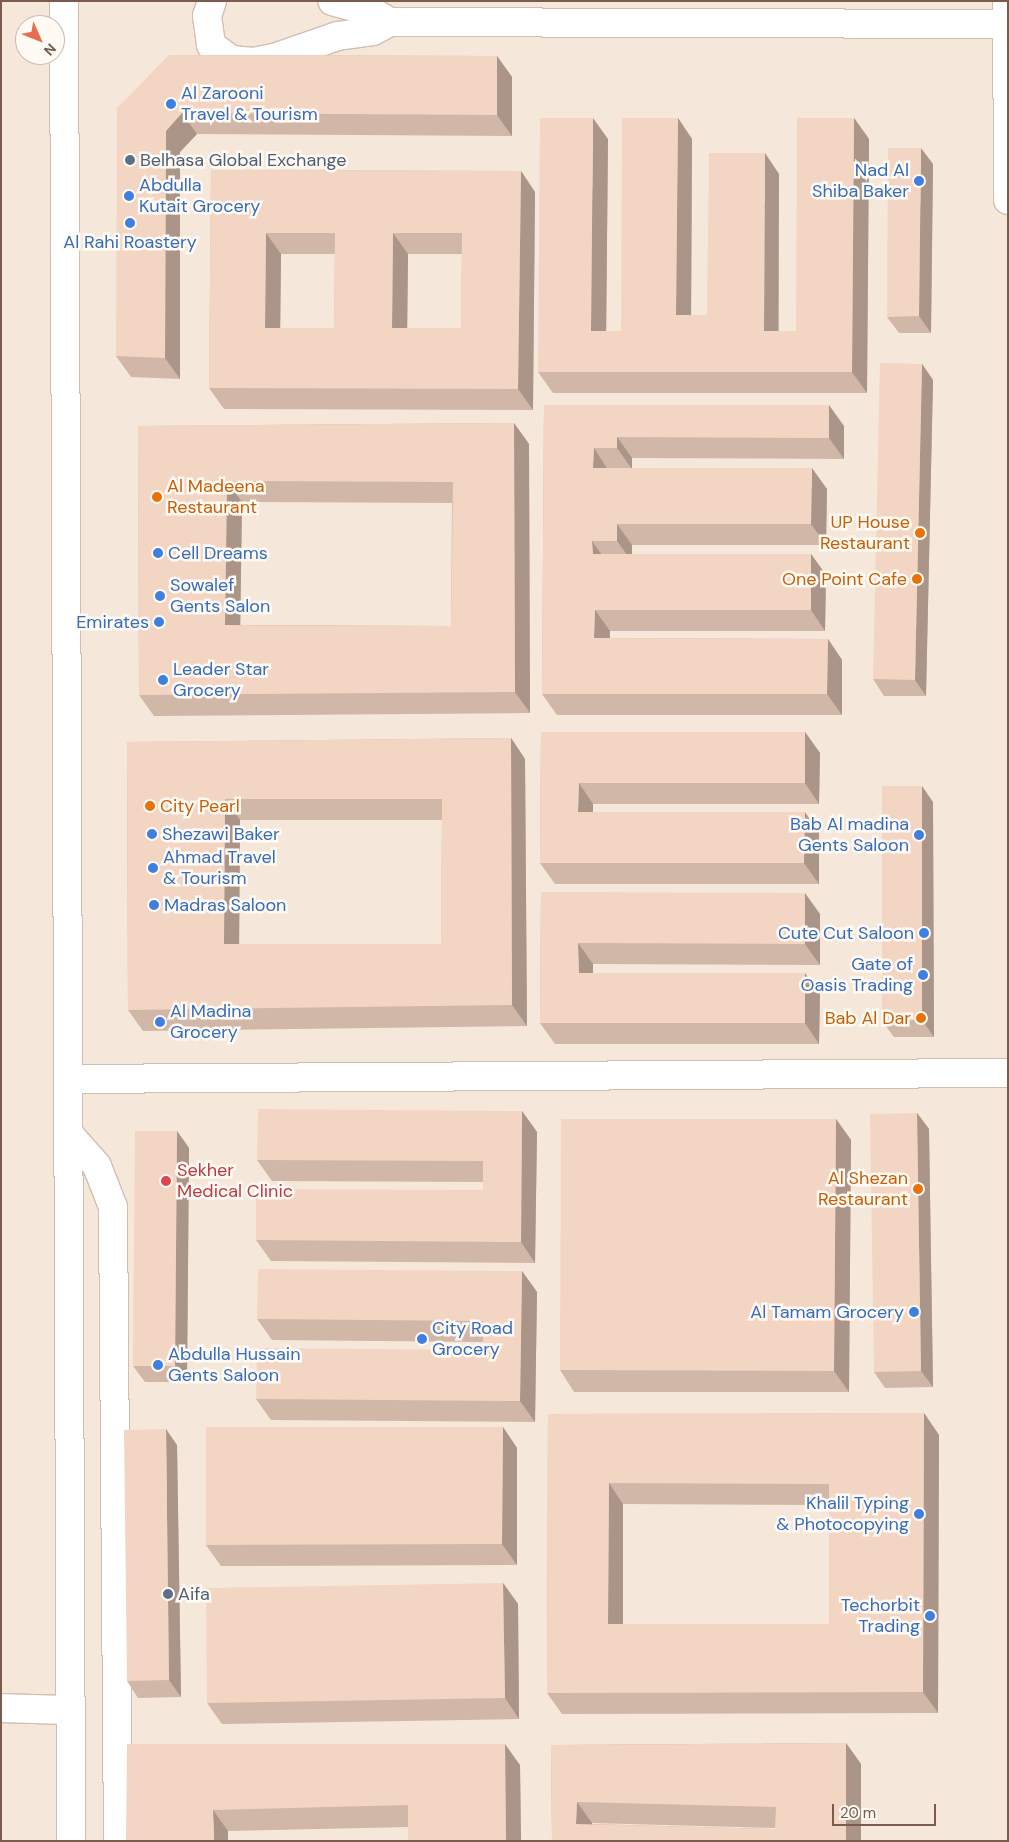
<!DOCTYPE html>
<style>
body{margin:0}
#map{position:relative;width:1009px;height:1842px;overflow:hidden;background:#fdf6ec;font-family:"DM Sans",sans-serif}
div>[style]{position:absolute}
.residential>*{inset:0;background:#f5e8da}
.roads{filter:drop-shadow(1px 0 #d1beb0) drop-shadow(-1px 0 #d1beb0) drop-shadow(0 1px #d1beb0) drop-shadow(0 -1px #d1beb0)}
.minor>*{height:28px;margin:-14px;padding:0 14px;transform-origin:14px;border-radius:14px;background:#fff}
.wall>*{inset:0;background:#d1b7a8}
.shaded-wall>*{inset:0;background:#aa9588}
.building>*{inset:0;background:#f3d5c3}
.dots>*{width:14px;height:14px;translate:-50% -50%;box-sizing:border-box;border:2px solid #fffaf3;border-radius:50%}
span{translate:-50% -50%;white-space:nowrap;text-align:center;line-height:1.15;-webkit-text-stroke:5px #fffaf3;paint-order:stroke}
.shop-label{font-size:18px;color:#366cbe}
.left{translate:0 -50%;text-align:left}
.right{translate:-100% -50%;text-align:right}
.service-label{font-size:18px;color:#4e5e75}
.food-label{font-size:18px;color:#c56008}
.health-label{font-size:18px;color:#be3a42}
.frame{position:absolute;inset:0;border:2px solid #7a5c4d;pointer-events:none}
.north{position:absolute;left:15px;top:15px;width:50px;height:50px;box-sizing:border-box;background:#fffaf3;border:1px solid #cabbb1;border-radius:50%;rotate:134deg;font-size:14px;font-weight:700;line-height:20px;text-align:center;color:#7a5c4d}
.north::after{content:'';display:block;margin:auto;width:18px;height:22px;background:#e76f51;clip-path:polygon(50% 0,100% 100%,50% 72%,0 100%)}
.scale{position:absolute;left:832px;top:1804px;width:104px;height:22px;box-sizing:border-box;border:2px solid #7a5c4d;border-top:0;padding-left:6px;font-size:15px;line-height:18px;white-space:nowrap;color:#7a5c4d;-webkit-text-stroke:4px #fffaf3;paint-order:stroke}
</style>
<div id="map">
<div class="residential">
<i style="clip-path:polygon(evenodd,1px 1px,1008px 1px,1008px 1841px,1px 1841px,1px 1px,25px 25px,55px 25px,55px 55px,25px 55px,25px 25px)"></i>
</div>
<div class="roads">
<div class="minor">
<i style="left:64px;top:1px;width:1840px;rotate:89.78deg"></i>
<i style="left:212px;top:1px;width:16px;rotate:108deg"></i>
<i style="left:207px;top:16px;width:29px;rotate:82deg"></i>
<i style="left:211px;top:45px;width:26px;rotate:36deg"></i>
<i style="left:232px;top:60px;width:21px;rotate:5deg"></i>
<i style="left:253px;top:62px;width:21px;rotate:-11deg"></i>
<i style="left:274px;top:58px;width:68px;rotate:-19deg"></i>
<i style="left:338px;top:36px;width:35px;rotate:-8deg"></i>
<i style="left:373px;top:31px;width:19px;rotate:-28deg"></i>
<i style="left:390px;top:22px;width:20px;rotate:-150deg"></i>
<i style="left:373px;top:12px;width:42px;rotate:-165deg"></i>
<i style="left:1007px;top:1px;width:199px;rotate:89.7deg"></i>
<i style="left:390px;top:22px;width:617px;rotate:0.19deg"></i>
<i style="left:68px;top:1079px;width:940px;rotate:-0.37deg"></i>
<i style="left:68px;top:1133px;width:44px;rotate:48.7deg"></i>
<i style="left:97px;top:1166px;width:44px;rotate:68.7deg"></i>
<i style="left:113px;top:1207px;width:634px;rotate:89.55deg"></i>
<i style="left:1px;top:1708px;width:69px;rotate:1.7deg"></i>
</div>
</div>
<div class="wall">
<i style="clip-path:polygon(169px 55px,497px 56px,512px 77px,512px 136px,197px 134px,180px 152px,180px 379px,131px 377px,116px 356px)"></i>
<i style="clip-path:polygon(678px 118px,692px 139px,691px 315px,707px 315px,779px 174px,779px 331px,796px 331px,854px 118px,869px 139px,867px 393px,553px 393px,538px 372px,608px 139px,606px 331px,621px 331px)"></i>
<i style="clip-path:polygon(933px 164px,931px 333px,899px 333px,887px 317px)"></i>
<i style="clip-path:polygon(evenodd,211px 170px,521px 171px,535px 192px,533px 410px,224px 409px,209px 388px,211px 170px,281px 254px,335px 254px,334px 328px,280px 328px,281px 254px,211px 170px,408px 254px,462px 254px,461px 328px,407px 328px,408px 254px)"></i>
<i style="clip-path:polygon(922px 364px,933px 380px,926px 696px,884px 696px,873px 679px)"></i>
<i style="clip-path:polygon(544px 405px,844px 426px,844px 459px,632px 458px,632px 468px,827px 489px,826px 545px,632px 545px,632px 554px,811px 554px,826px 575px,825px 631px,610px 631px,610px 638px,828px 639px,842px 660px,842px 715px,557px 715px,542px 694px)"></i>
<i style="clip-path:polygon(evenodd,514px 423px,529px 444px,530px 713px,154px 716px,139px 695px,138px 426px,514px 423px,242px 502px,452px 503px,451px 626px,240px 625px,242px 502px)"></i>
<i style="clip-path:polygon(541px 732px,805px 732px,820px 753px,819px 804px,593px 804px,593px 812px,819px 833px,819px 884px,555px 884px,540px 863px)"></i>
<i style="clip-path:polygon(evenodd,511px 738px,525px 759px,527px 1026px,143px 1031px,128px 1010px,127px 742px,511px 738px,240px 820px,442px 820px,441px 944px,239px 944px,240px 820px)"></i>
<i style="clip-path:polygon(933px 802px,934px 1037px,894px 1037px,882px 1021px)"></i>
<i style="clip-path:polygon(541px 892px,820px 914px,820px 965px,593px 964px,593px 973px,820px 994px,819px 1044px,555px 1044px,540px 1023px)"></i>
<i style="clip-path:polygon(522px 1111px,537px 1132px,535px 1263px,271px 1261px,256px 1240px,483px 1190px,483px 1182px,272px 1181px,257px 1160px)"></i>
<i style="clip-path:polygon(917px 1113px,929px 1129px,933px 1387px,885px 1388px,874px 1372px)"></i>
<i style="clip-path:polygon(836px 1119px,851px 1140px,849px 1392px,574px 1392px,560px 1370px)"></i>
<i style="clip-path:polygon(177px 1131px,189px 1148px,187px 1382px,145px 1382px,133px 1366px)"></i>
<i style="clip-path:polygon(522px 1271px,537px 1292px,535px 1422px,271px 1420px,256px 1399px,483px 1350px,483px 1342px,272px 1340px,257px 1319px)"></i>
<i style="clip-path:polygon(evenodd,924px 1413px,939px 1435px,938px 1713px,562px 1714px,547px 1693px,548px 1414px,924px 1413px,623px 1504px,829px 1505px,829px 1624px,623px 1624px,623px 1504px)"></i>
<i style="clip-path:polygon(503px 1427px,517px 1448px,517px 1565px,221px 1566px,206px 1545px)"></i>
<i style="clip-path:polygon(177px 1445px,181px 1697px,138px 1698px,127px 1681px)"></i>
<i style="clip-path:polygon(503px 1583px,518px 1604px,519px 1719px,222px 1724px,207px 1703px)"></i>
<i style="clip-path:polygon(evenodd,846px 1743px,861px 1764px,861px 1841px,552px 1841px,551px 1745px,846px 1743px,592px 1823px,775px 1828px,775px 1829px,592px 1824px,592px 1823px)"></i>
<i style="clip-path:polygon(127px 1744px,520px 1765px,521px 1841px,408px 1841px,408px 1827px,228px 1831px)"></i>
</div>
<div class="shaded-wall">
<i style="clip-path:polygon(497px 56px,512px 77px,512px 136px,497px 115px)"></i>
<i style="clip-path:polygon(182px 113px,197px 134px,180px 152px,180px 379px,165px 358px,166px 131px)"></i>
<i style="clip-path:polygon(593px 118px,608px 139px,606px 352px,591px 331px)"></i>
<i style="clip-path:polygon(678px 118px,692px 139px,691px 336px,676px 315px)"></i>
<i style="clip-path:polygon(854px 118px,869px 139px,867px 393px,852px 372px)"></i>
<i style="clip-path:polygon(921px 148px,933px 164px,931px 333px,919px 316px)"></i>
<i style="clip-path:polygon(765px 153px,779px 174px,778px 352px,764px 331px)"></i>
<i style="clip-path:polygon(521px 171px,535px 192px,533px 410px,518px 389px)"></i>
<i style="clip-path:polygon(266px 233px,281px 254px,280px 349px,265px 328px)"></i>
<i style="clip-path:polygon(393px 233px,408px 254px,407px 349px,392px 328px)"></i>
<i style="clip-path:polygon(922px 364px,933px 380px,926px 696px,915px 680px)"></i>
<i style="clip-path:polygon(829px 405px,844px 426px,844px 459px,829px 438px)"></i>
<i style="clip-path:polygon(514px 423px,529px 444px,530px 713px,515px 692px)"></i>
<i style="clip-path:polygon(617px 437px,632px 458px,632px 469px,617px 448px)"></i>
<i style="clip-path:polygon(594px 448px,608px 470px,593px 468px)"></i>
<i style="clip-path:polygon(812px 468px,827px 489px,826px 545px,811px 524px)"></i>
<i style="clip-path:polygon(227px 481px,242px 502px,240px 646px,225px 625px)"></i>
<i style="clip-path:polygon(617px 524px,632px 545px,632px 562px,617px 541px)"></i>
<i style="clip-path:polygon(592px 541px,607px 562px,593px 554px)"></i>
<i style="clip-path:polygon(811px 554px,826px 575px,825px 631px,811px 610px)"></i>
<i style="clip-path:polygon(595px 610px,610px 631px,609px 660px,594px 638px)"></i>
<i style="clip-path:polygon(828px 639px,842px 660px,842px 715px,827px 694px)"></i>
<i style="clip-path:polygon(805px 732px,820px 753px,819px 804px,805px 783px)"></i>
<i style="clip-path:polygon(511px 738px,525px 759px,527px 1026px,512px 1005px)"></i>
<i style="clip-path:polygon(579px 783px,593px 804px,593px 833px,578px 812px)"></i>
<i style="clip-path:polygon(922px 786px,933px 802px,934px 1037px,922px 1020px)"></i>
<i style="clip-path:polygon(225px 799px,240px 820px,239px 965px,224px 944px)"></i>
<i style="clip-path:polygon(805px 812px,819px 833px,819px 884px,804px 863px)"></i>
<i style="clip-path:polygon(805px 893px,820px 914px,820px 965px,805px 944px)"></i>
<i style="clip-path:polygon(578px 943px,593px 964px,593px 994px,579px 973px)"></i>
<i style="clip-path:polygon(805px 973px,820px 994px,819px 1044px,805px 1023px)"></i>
<i style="clip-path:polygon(522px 1111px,537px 1132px,535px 1263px,521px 1242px)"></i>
<i style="clip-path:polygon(917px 1113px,929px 1129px,933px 1387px,921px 1371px)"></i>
<i style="clip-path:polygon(836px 1119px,851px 1140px,849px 1392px,834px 1371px)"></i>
<i style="clip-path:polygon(177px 1131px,189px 1148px,187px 1382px,175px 1366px)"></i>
<i style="clip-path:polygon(522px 1271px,537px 1292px,535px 1422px,520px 1401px)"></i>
<i style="clip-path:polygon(924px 1413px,939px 1435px,938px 1713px,923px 1692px)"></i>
<i style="clip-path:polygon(503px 1427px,517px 1448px,517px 1565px,502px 1544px)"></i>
<i style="clip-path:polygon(166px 1429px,177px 1445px,181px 1697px,169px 1680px)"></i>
<i style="clip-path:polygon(609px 1483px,623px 1504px,623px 1645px,608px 1624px)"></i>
<i style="clip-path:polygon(503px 1583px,518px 1604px,519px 1719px,505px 1698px)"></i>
<i style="clip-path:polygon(846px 1743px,861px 1764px,861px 1841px,846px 1841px)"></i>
<i style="clip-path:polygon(505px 1744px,520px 1765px,521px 1841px,506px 1841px)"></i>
<i style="clip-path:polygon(577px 1802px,592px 1823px,591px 1841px,576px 1824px)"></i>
<i style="clip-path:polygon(213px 1810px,228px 1831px,228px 1841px,214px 1841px)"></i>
</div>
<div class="building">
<i style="clip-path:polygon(169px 55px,497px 56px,497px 115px,182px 113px,166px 131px,165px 358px,116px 356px,117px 108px)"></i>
<i style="clip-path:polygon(540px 118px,593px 118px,591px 331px,621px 331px,622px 118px,678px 118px,676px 315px,707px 315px,709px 153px,765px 153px,764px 331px,796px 331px,797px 118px,854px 118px,852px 372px,538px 372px)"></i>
<i style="clip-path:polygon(888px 148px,921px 148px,919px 316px,887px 317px)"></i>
<i style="clip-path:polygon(evenodd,211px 170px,521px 171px,518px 389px,209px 388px,211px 170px,266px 233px,335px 233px,334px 328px,265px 328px,266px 233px,211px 170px,393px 233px,462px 233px,461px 328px,392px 328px,393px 233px)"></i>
<i style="clip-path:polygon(880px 363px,922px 364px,915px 680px,873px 679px)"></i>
<i style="clip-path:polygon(544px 405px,829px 405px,829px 438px,617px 437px,617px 448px,594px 448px,593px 468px,812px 468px,811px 524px,617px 524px,617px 541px,592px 541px,593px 554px,811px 554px,811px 610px,595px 610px,594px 638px,828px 639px,827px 694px,542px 694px)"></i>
<i style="clip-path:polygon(evenodd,514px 423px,515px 692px,139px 695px,138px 426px,514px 423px,227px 481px,453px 482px,451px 626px,225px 625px,227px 481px)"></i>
<i style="clip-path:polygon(541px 732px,805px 732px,805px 783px,579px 783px,578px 812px,805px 812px,804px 863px,540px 863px)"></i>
<i style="clip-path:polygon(evenodd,511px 738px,512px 1005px,128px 1010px,127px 742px,511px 738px,225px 799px,442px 799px,441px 944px,224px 944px,225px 799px)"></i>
<i style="clip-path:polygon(882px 786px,922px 786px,922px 1020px,882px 1021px)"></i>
<i style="clip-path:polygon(541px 892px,805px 893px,805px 944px,578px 943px,579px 973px,805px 973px,805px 1023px,540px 1023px)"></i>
<i style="clip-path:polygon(258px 1109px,522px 1111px,521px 1242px,256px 1240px,256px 1189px,483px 1190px,483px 1161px,257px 1160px)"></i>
<i style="clip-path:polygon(917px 1113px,921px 1371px,874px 1372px,870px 1114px)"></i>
<i style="clip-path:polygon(561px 1119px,836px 1119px,834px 1371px,560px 1370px)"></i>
<i style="clip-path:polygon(135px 1131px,177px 1131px,175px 1366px,133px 1366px)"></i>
<i style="clip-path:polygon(258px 1269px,522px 1271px,520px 1401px,256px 1399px,257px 1348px,483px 1350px,483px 1321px,257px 1319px)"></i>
<i style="clip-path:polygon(evenodd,924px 1413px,923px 1692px,547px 1693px,548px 1414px,924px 1413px,609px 1483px,829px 1484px,829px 1624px,608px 1624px,609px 1483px)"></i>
<i style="clip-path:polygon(206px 1427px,503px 1427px,502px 1544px,206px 1545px)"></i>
<i style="clip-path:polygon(166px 1429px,169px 1680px,127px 1681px,124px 1430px)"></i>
<i style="clip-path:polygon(503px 1583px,505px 1698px,207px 1703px,206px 1588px)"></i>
<i style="clip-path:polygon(evenodd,846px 1743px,846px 1841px,552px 1841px,551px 1745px,846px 1743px,577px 1802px,776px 1807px,775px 1829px,576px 1824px,577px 1802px)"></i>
<i style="clip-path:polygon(127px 1744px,505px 1744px,506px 1841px,408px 1841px,408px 1805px,213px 1810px,214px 1841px,126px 1841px)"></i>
</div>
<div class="dots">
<i style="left:171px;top:104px;background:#3f7fe0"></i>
<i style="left:130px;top:160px;background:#5c6f8a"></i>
<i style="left:919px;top:181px;background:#3f7fe0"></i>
<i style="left:129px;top:196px;background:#3f7fe0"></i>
<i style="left:130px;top:223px;background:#3f7fe0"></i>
<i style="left:157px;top:497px;background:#e8710a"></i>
<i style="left:920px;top:533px;background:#e8710a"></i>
<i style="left:158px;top:553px;background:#3f7fe0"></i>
<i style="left:917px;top:579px;background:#e8710a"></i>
<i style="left:160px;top:596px;background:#3f7fe0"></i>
<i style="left:159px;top:622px;background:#3f7fe0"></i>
<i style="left:163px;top:680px;background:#3f7fe0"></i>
<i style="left:150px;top:806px;background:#e8710a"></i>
<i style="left:152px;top:834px;background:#3f7fe0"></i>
<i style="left:919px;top:835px;background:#3f7fe0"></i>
<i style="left:153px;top:868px;background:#3f7fe0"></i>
<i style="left:154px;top:905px;background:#3f7fe0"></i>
<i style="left:924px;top:933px;background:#3f7fe0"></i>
<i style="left:923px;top:975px;background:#3f7fe0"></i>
<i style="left:921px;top:1018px;background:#e8710a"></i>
<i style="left:160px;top:1022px;background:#3f7fe0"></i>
<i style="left:166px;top:1181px;background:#e0444e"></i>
<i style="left:918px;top:1189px;background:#e8710a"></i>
<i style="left:914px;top:1312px;background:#3f7fe0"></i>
<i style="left:422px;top:1339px;background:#3f7fe0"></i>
<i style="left:158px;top:1365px;background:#3f7fe0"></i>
<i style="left:919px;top:1514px;background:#3f7fe0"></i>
<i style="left:168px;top:1594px;background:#5c6f8a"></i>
<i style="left:930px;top:1616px;background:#3f7fe0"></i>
</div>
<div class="shop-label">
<span class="left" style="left:181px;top:104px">Al Zarooni<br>Travel &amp; Tourism</span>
<span class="right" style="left:909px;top:181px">Nad Al<br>Shiba Baker</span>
<span class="left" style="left:139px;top:196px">Abdulla<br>Kutait Grocery</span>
<span style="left:130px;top:242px">Al Rahi Roastery</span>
<span class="left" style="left:168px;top:553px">Cell Dreams</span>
<span class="left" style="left:170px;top:596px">Sowalef<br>Gents Salon</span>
<span class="right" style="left:149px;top:622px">Emirates</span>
<span class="left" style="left:173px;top:680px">Leader Star<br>Grocery</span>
<span class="right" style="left:909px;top:835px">Bab Al madina<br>Gents Saloon</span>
<span class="left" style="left:162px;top:834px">Shezawi Baker</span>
<span class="left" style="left:163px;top:868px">Ahmad Travel<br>&amp; Tourism</span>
<span class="left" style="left:164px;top:905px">Madras Saloon</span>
<span class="right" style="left:914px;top:933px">Cute Cut Saloon</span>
<span class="right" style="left:913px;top:975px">Gate of<br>Oasis Trading</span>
<span class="left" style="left:170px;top:1022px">Al Madina<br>Grocery</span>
<span class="right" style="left:904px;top:1312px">Al Tamam Grocery</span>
<span class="left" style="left:432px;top:1339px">City Road<br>Grocery</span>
<span class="left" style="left:168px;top:1365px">Abdulla Hussain<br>Gents Saloon</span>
<span class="right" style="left:909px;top:1514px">Khalil Typing<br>&amp; Photocopying</span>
<span class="right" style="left:920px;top:1616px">Techorbit<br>Trading</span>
</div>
<div class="service-label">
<span class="left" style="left:140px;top:160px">Belhasa Global Exchange</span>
<span class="left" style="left:178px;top:1594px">Aifa</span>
</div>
<div class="food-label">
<span class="left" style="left:167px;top:497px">Al Madeena<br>Restaurant</span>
<span class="right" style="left:910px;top:533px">UP House<br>Restaurant</span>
<span class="right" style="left:907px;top:579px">One Point Cafe</span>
<span class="left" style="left:160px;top:806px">City Pearl</span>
<span class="right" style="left:911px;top:1018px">Bab Al Dar</span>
<span class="right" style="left:908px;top:1189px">Al Shezan<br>Restaurant</span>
</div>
<div class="health-label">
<span class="left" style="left:177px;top:1181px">Sekher<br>Medical Clinic</span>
</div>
<div class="frame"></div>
<div class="north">N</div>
<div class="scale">20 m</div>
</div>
